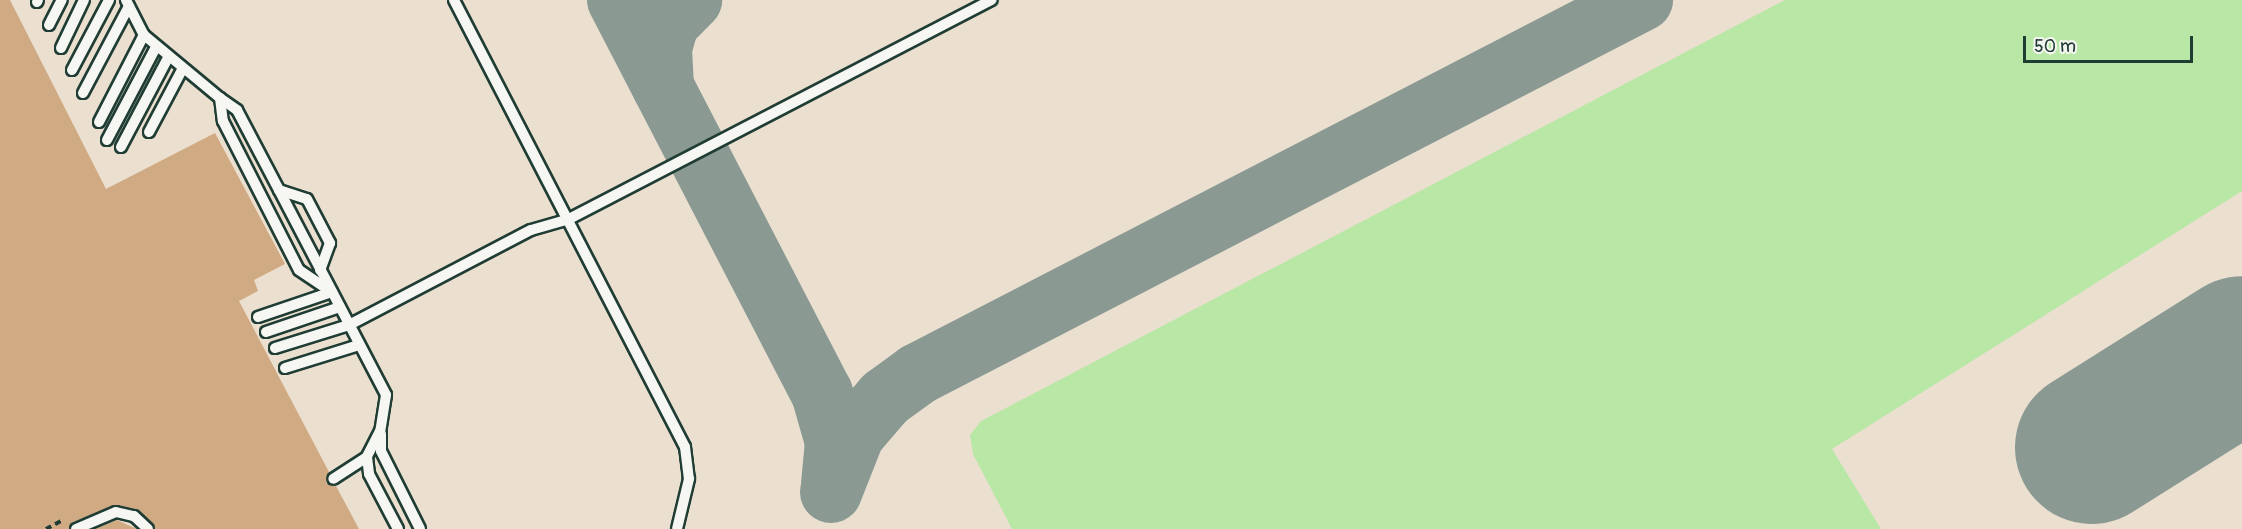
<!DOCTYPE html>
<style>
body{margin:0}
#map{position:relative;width:2242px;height:529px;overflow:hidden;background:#f6f6f2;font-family:Pangolin,sans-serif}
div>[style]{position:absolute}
.built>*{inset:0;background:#ebdfd0}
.green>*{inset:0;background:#b9e7a6}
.taxiway>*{height:62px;margin:-31px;padding:0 31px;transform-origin:31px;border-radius:31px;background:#8a9a93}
.runway>*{height:153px;margin:-76.5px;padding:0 76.5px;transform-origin:76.5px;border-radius:76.5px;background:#8a9a93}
.building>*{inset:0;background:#d0aa82}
.path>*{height:4px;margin-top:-2px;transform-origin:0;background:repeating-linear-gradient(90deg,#1f3d34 0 6px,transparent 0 10.5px)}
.roads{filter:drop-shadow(2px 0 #1f3d34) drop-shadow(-2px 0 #1f3d34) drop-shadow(0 2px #1f3d34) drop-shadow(0 -2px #1f3d34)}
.lane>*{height:10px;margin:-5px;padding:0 5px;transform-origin:5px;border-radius:5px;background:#f6f6f2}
span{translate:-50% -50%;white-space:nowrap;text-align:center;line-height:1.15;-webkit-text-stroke:4.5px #f6f6f2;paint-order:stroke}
.scale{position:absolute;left:2023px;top:36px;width:170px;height:27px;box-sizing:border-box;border:3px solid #1f3d34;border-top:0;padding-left:8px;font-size:18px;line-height:21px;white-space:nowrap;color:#1f3d34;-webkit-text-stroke:4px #f6f6f2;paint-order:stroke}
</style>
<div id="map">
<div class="built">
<i style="clip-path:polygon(0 0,2242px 0,2242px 529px,0 529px)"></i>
</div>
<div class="green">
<i style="clip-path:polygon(1785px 0,2242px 0,2242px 191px,1832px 449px,1881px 529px,1012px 529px,973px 454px,970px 435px,981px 421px)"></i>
</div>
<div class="taxiway">
<i style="left:618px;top:0;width:443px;rotate:62.6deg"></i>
<i style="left:822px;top:393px;width:51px;rotate:74.1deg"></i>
<i style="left:836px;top:442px;width:42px;rotate:95.4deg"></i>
<i style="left:663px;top:87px;width:39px;rotate:-93deg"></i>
<i style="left:661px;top:48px;width:26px;rotate:-74deg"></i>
<i style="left:668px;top:23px;width:33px;rotate:-45deg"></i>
<i style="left:831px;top:492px;width:62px;rotate:-68.4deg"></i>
<i style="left:854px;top:434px;width:48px;rotate:-49.3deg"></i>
<i style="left:885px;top:398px;width:41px;rotate:-36deg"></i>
<i style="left:918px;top:374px;width:815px;rotate:-27.32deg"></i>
</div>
<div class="runway">
<i style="left:2091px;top:447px;width:178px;rotate:-32.2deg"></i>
</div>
<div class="building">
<i style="clip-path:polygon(0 0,10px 0,106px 189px,215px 133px,285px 264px,254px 280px,258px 291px,239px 301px,329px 472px,326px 483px,336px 486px,359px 529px,155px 529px,139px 510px,117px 505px,73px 522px,69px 529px,0 529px)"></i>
<i style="clip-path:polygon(117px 520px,137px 529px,95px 529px)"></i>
</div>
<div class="path">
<i style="left:46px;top:529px;width:17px;rotate:-28deg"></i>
</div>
<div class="roads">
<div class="lane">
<i style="left:126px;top:0;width:39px;rotate:63deg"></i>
<i style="left:144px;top:35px;width:99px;rotate:39.7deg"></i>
<i style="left:220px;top:98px;width:23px;rotate:83deg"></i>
<i style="left:223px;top:121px;width:167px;rotate:63deg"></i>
<i style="left:299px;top:270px;width:40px;rotate:34deg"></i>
<i style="left:454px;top:0;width:503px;rotate:62.67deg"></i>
<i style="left:685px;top:447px;width:32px;rotate:83deg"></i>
<i style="left:689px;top:479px;width:51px;rotate:103.5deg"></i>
<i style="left:37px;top:2px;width:2px;rotate:-63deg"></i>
<i style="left:49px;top:25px;width:28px;rotate:-63deg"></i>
<i style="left:61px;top:48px;width:53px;rotate:-64.4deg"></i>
<i style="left:72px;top:70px;width:79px;rotate:-62.1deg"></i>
<i style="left:83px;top:93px;width:98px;rotate:-62.1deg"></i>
<i style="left:220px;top:98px;width:21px;rotate:35deg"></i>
<i style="left:237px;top:110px;width:90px;rotate:62.3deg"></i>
<i style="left:279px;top:190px;width:29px;rotate:18deg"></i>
<i style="left:307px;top:199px;width:50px;rotate:62.4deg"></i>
<i style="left:330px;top:243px;width:29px;rotate:110deg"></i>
<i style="left:99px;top:122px;width:98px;rotate:-62.7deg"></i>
<i style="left:149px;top:132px;width:72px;rotate:-62deg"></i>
<i style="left:107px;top:140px;width:105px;rotate:-62.2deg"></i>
<i style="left:121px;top:147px;width:101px;rotate:-62.2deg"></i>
<i style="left:279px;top:190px;width:231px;rotate:62.4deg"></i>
<i style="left:386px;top:395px;width:36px;rotate:99deg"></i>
<i style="left:380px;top:431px;width:29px;rotate:117deg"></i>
<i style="left:367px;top:457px;width:40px;rotate:147.1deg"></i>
<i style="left:258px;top:317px;width:78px;rotate:-18.7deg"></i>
<i style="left:266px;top:332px;width:78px;rotate:-18.7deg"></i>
<i style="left:275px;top:348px;width:77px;rotate:-17.3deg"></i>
<i style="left:349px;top:325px;width:205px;rotate:-27.6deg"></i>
<i style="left:531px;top:230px;width:40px;rotate:-16deg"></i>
<i style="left:569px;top:219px;width:476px;rotate:-27.4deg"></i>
<i style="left:285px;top:368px;width:77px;rotate:-17.3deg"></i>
<i style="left:381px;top:434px;width:17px;rotate:90deg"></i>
<i style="left:381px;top:451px;width:87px;rotate:63.4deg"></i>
<i style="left:367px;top:457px;width:17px;rotate:83deg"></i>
<i style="left:369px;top:474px;width:62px;rotate:62.2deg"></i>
<i style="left:76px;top:529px;width:43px;rotate:-23deg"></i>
<i style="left:116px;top:512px;width:18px;rotate:13deg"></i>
<i style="left:134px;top:516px;width:19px;rotate:43deg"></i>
</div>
</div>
<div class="scale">50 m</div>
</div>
